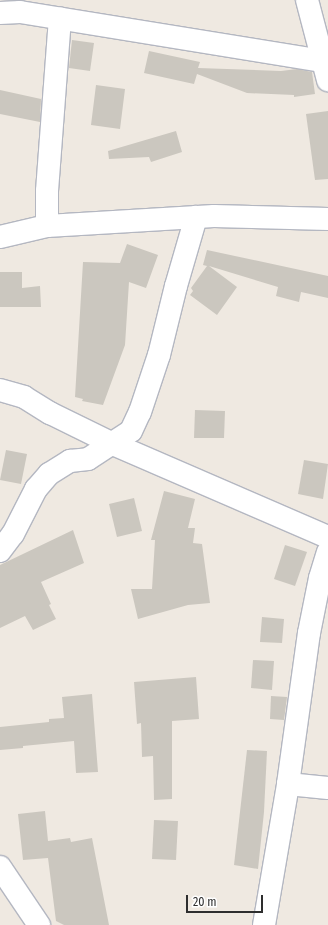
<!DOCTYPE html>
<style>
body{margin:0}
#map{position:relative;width:328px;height:925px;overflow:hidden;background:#efe9e1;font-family:"Fira Sans Condensed",sans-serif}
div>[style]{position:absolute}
.building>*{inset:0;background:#cbc7bf}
.roads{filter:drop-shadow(1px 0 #b4b7c1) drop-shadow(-1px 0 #b4b7c1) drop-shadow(0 1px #b4b7c1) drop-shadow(0 -1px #b4b7c1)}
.minor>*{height:22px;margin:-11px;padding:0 11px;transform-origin:11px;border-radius:11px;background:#fff}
span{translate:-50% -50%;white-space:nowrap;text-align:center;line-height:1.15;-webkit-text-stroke:3px #fff;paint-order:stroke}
.scale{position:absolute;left:186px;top:895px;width:77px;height:18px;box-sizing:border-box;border:2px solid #2e2e2e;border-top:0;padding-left:5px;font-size:12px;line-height:14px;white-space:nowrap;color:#2e2e2e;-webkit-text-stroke:3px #fff;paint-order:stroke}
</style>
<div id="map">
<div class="building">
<i style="clip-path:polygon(72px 40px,94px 43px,90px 71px,69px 68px)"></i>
<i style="clip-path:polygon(149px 51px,200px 62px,198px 68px,281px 71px,297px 69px,312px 72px,315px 94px,294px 97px,294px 95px,247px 93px,197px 74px,194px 84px,144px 73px)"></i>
<i style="clip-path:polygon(96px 85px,125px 89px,120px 129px,91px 125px)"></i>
<i style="clip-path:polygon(0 90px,41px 99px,40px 122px,0 114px)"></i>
<i style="clip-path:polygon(328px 111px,328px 179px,315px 180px,306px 114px)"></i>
<i style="clip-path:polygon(176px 131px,182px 152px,151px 162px,149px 157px,109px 159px,108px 151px)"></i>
<i style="clip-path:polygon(127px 244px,158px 255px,146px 288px,129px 282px,125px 345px,103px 405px,82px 401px,83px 399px,75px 397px,83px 262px,120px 263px)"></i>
<i style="clip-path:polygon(207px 250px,328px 276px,328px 298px,301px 292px,299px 302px,276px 296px,278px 287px,209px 266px,237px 287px,217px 315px,190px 295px,193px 291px,191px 288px,207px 266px,203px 265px)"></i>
<i style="clip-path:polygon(0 272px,22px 272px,22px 288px,40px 286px,41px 307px,0 307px)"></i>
<i style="clip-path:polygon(195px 410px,225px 411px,224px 438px,194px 438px)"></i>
<i style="clip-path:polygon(6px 450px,27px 454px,21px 484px,0 480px)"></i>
<i style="clip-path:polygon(304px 460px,328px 464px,323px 499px,298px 494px)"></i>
<i style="clip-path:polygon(164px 491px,195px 499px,188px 528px,195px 528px,193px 543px,202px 544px,210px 603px,188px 605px,138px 619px,131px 589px,152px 589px,155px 540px,151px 540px)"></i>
<i style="clip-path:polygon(134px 498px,142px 531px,117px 537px,109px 504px)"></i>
<i style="clip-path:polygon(73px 530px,84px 563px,41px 582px,51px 604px,49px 605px,56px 619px,33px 630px,25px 616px,0 628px,0 565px)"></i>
<i style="clip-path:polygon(285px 545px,307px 552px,295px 586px,274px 579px)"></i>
<i style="clip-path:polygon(262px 617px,284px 619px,282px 643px,260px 642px)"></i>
<i style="clip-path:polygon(253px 660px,274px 661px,272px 690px,251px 688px)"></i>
<i style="clip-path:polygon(196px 677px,199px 719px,172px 721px,172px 799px,154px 800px,153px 756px,142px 757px,141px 723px,137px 724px,134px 682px)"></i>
<i style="clip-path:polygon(92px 694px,98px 772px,76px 773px,74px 741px,23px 746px,23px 748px,0 750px,0 727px,49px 722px,49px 719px,64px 718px,62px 697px)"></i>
<i style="clip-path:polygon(271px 696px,287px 697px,284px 720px,270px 719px)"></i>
<i style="clip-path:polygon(247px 750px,267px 751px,264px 812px,258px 869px,234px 865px)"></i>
<i style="clip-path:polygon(45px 811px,48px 841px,70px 838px,71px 842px,92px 838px,109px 925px,64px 925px,56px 921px,48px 858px,23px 860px,18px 814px)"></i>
<i style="clip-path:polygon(154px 820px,178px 821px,176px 860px,152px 859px)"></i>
</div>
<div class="roads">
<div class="minor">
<i style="left:307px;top:0;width:83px;rotate:75.3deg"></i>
<i style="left:0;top:13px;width:20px;rotate:-3deg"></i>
<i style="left:20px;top:12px;width:307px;rotate:9.2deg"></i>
<i style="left:47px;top:226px;width:35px;rotate:-90deg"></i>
<i style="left:47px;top:191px;width:173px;rotate:-85.7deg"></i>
<i style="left:0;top:237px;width:48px;rotate:-13.2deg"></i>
<i style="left:47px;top:226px;width:167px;rotate:-3.4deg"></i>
<i style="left:214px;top:216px;width:114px;rotate:1.5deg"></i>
<i style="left:0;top:390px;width:25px;rotate:16deg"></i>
<i style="left:24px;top:397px;width:31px;rotate:32deg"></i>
<i style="left:50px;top:413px;width:70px;rotate:26.2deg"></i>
<i style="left:113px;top:444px;width:234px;rotate:23.4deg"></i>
<i style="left:0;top:551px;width:21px;rotate:-53deg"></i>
<i style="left:13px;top:534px;width:51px;rotate:-62.9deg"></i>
<i style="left:36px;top:489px;width:20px;rotate:-49deg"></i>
<i style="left:49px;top:474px;width:25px;rotate:-32deg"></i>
<i style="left:70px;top:461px;width:18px;rotate:-6deg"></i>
<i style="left:88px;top:459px;width:51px;rotate:-33.1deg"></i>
<i style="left:131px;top:431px;width:21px;rotate:-65deg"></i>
<i style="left:140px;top:412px;width:60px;rotate:-71.6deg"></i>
<i style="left:159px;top:355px;width:71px;rotate:-76.2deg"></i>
<i style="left:176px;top:286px;width:72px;rotate:-73.8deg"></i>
<i style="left:288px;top:784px;width:40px;rotate:5.7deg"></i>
<i style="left:0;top:867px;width:70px;rotate:56.1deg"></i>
<i style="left:264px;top:925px;width:143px;rotate:-80.3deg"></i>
<i style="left:288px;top:784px;width:152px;rotate:-82.1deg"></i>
<i style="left:309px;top:633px;width:56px;rotate:-78.7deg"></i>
<i style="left:320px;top:578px;width:27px;rotate:-73deg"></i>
</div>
</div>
<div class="scale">20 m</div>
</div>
